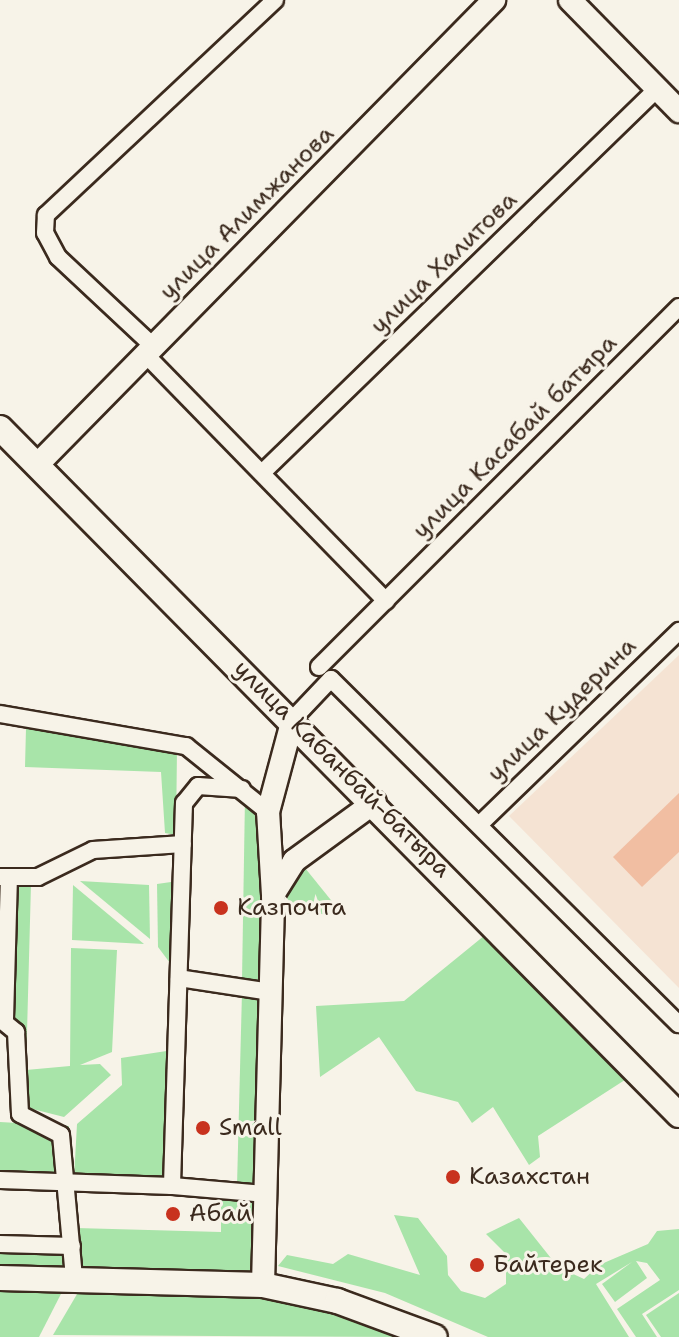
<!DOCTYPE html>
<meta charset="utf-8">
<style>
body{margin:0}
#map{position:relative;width:679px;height:1337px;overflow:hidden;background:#f7f3e8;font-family:"Shantell Sans",sans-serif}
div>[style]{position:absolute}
.built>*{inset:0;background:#f5e3d3}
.green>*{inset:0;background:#a8e4a9}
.building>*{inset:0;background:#f1bea2}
.roads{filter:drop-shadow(2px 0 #3b2a1e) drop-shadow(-2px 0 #3b2a1e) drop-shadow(0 2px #3b2a1e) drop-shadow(0 -2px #3b2a1e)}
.minor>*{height:16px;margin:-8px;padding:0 8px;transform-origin:8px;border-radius:8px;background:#f7f3e8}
.tertiary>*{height:22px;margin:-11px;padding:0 11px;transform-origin:11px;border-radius:11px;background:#f7f3e8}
.secondary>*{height:24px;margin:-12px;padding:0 12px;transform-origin:12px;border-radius:12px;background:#f7f3e8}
.dots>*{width:22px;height:22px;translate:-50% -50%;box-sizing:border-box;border:4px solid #f7f3e8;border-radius:50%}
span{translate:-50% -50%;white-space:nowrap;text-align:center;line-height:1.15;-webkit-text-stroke:6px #f7f3e8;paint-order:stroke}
.street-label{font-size:24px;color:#3b2a1e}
.poi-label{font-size:24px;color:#3b2a1e}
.left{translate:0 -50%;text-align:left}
</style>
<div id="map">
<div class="built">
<i style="clip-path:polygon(679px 655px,679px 988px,509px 816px)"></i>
</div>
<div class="green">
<i style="clip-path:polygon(26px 728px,177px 749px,176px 835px,165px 833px,161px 772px,25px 767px)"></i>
<i style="clip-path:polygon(245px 797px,276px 821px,265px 987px,242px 980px)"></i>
<i style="clip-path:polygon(301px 863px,343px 915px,276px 912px)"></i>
<i style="clip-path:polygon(80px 881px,149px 885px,150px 939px)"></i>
<i style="clip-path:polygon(178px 881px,173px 967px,158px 947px,157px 884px)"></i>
<i style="clip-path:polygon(16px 882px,31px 884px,26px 1070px,70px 1066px,71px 948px,117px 950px,112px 1052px,80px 1065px,100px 1064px,111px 1075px,64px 1117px,9px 1103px)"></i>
<i style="clip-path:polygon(73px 885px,144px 944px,72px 940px)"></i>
<i style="clip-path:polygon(490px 931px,631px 1076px,538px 1136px,540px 1157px,529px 1165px,493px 1107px,472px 1123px,458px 1102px,416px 1091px,379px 1037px,320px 1077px,316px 1006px,404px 1001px)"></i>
<i style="clip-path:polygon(242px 992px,267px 996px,259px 1190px,237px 1186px)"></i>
<i style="clip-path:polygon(173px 1050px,168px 1180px,74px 1178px,77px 1124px,122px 1085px,121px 1058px)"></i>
<i style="clip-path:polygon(0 1122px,69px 1126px,67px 1181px,0 1178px)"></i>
<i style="clip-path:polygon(221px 1196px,261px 1198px,259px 1281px,77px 1275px,76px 1228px,221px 1232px)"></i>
<i style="clip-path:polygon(394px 1215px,418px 1218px,447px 1256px,448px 1275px,461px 1291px,485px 1298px,506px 1284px,506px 1254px,486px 1234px,519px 1218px,558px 1267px,584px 1279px,599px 1265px,648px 1244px,657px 1231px,679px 1229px,679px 1290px,642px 1314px,657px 1337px,636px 1337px,617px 1309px,660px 1280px,647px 1263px,636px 1261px,647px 1278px,615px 1302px,602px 1284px,632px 1262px,596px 1284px,629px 1337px,488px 1337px,385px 1293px,278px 1266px,287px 1255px,333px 1264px,348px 1254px,420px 1275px)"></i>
<i style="clip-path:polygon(0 1250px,69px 1251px,68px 1273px,0 1273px)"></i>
<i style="clip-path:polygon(0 1288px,64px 1288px,39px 1337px,0 1337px)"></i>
<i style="clip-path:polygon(80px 1289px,270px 1293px,406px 1337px,53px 1335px)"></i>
<i style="clip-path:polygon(679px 1293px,679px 1337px,661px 1337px,646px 1315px)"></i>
</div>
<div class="building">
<i style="clip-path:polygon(679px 793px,679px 852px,642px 887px,613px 857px)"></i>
</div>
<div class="roads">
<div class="minor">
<i style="left:153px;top:346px;width:130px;rotate:-136.9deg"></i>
<i style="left:58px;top:257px;width:27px;rotate:-118deg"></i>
<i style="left:45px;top:233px;width:18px;rotate:-87deg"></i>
<i style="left:46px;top:215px;width:314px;rotate:-43.2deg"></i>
<i style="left:145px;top:354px;width:345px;rotate:45.7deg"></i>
<i style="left:264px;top:471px;width:548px;rotate:-44.19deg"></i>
<i style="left:319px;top:667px;width:509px;rotate:-45deg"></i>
<i style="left:0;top:714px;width:189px;rotate:9.8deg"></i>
<i style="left:186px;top:746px;width:105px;rotate:38.8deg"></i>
<i style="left:293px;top:719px;width:55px;rotate:-46.5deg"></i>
<i style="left:331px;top:679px;width:490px;rotate:44.8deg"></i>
<i style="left:242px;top:789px;width:44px;rotate:-176.1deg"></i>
<i style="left:198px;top:786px;width:22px;rotate:129deg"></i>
<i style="left:184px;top:803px;width:383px;rotate:91.8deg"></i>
<i style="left:172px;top:1186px;width:93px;rotate:4.9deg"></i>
<i style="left:479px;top:825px;width:279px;rotate:-44.1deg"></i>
<i style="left:0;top:877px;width:38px"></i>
<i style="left:38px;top:877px;width:61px;rotate:-26.1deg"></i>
<i style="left:93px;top:850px;width:90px;rotate:-3.8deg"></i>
<i style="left:179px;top:978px;width:93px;rotate:8.7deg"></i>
<i style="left:0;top:1019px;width:21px;rotate:39deg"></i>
<i style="left:16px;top:1032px;width:82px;rotate:87.2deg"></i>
<i style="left:20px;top:1114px;width:46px;rotate:27.1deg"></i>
<i style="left:61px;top:1135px;width:145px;rotate:84.8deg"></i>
<i style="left:5px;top:1019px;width:142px;rotate:-88.4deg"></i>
<i style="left:0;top:1180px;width:172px;rotate:2deg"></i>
<i style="left:0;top:1244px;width:72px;rotate:1.6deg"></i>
</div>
<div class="tertiary">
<i style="left:570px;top:0;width:156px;rotate:45.5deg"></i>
<i style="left:38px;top:464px;width:651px;rotate:-45.5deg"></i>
<i style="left:273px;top:895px;width:83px;rotate:-93.4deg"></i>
<i style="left:268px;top:812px;width:96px;rotate:-75deg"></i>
<i style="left:263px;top:1285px;width:390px;rotate:-88.5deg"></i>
<i style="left:273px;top:895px;width:40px;rotate:-58deg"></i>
<i style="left:294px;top:861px;width:100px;rotate:-36.1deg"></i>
</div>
<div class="secondary">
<i style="left:0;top:428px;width:966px;rotate:45.34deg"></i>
<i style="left:0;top:1278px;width:263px;rotate:1.5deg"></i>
<i style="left:263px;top:1285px;width:76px;rotate:12.2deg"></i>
<i style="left:337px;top:1301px;width:104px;rotate:20.2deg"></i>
</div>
</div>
<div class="dots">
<i style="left:221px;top:908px;background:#c8321e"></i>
<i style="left:203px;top:1128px;background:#c8321e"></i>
<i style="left:453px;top:1177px;background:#c8321e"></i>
<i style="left:173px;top:1214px;background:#c8321e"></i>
<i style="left:477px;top:1265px;background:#c8321e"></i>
</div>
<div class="street-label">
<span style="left:247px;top:213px;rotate:-45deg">улица Алимжанова</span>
<span style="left:444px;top:263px;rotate:-44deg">улица Халитова</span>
<span style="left:515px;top:437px;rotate:-45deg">улица Касабай батыра</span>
<span style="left:562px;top:710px;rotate:-44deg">улица Кудерина</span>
<span style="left:342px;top:769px;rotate:45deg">улица Кабанбай-батыра</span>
</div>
<div class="poi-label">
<span class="left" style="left:237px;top:908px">Казпочта</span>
<span class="left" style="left:219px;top:1128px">Small</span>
<span class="left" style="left:469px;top:1177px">Казахстан</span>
<span class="left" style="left:189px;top:1214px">Абай</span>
<span class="left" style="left:493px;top:1265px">Байтерек</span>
</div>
</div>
